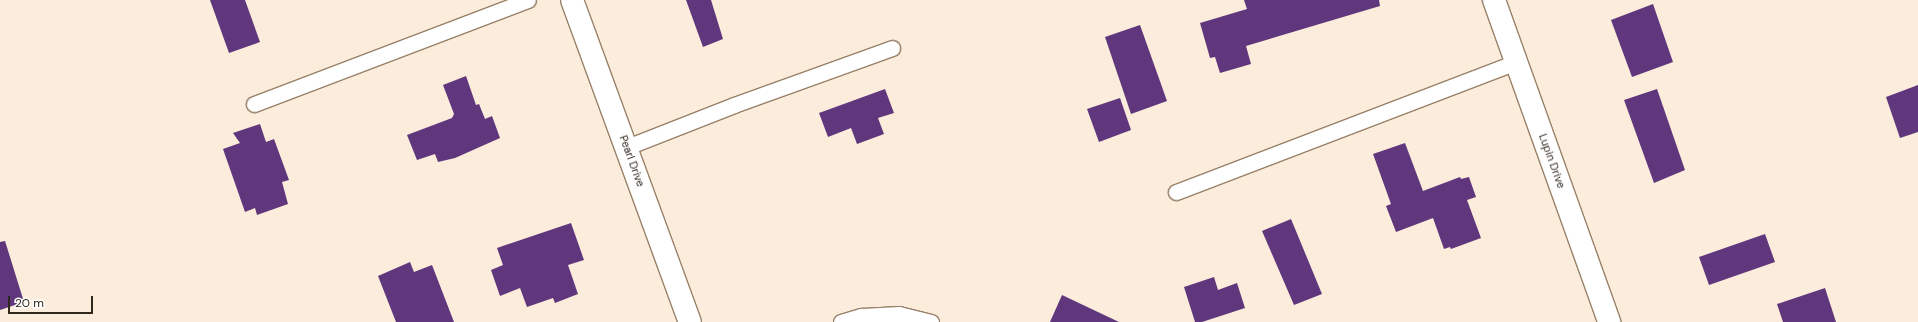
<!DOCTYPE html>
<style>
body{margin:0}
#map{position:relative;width:1918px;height:322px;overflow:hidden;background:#fbecdc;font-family:"DM Sans",sans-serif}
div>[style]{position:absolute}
.building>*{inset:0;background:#60367c}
.roads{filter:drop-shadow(1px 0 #988168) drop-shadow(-1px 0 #988168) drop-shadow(0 1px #988168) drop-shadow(0 -1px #988168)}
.service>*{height:15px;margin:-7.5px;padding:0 7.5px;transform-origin:7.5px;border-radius:7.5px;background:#fff}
.minor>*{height:22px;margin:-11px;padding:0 11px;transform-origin:11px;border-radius:11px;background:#fff}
.tertiary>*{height:22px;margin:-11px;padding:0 11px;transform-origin:11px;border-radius:11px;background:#fff}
span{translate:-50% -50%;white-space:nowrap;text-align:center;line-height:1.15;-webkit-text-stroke:4px #fff;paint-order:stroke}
.street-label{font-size:11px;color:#30271d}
.scale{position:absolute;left:8px;top:296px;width:85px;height:18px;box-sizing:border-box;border:2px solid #30271d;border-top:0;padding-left:5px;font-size:12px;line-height:14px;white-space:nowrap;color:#30271d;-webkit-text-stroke:3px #fff;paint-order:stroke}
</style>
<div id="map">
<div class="building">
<i style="clip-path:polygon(210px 0,245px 0,260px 42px,229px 53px)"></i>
<i style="clip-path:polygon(686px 0,711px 0,723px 39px,703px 47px)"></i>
<i style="clip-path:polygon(1244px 0,1379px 0,1380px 6px,1246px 46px,1251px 64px,1220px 73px,1215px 57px,1210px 58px,1200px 23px,1247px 9px)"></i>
<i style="clip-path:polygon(1653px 4px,1673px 62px,1632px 77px,1611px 20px)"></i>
<i style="clip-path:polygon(1140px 25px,1167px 101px,1131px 114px,1105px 37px)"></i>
<i style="clip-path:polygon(466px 76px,476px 105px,479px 104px,485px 119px,492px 116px,500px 138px,455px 158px,438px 162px,435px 154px,417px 160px,407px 135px,452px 118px,454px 114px,443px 85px)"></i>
<i style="clip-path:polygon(1918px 85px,1918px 132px,1900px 138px,1886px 97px)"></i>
<i style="clip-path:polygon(885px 89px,894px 113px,878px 118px,884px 134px,857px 144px,851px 128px,828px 137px,819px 113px)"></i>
<i style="clip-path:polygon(1657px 89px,1685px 170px,1654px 183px,1624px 100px)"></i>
<i style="clip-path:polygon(1120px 98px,1131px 130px,1099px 142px,1087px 109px)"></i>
<i style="clip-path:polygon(260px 124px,266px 142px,274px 139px,289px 180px,282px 182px,288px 204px,257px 215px,255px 208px,245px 212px,223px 149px,240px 143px,233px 133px)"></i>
<i style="clip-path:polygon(1405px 143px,1423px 191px,1460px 177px,1461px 179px,1469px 177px,1476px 197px,1467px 200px,1481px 238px,1451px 249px,1450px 247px,1444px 249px,1433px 218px,1396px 232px,1386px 206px,1391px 204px,1373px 154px)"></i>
<i style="clip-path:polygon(1291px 219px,1322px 294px,1294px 305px,1262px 231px)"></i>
<i style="clip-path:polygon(571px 223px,584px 260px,568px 265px,578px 294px,555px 303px,553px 298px,527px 307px,520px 288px,500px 296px,491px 270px,503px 265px,497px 248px)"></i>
<i style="clip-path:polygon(1765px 234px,1775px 262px,1709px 285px,1699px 257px)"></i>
<i style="clip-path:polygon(5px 241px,24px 302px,0 310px,0 242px)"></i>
<i style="clip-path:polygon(410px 262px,414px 272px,432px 265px,454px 322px,396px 322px,378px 276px)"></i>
<i style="clip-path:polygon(1214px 277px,1218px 290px,1237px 283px,1245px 308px,1202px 322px,1195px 322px,1184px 287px)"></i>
<i style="clip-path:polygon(1825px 288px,1836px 322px,1783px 322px,1777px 304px)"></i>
<i style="clip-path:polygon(1062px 295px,1119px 322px,1050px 322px)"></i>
</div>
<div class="roads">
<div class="service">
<i style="left:254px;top:104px;width:293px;rotate:-20.8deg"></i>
<i style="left:627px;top:147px;width:115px;rotate:-21.4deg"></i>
<i style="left:734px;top:105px;width:168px;rotate:-19.8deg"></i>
<i style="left:1176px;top:192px;width:365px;rotate:-20.9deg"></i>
<i style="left:841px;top:322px;width:21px;rotate:-17deg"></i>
<i style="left:861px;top:316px;width:38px;rotate:-3deg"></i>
<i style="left:899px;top:314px;width:33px;rotate:14deg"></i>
</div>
<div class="minor">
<i style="left:572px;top:0;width:343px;rotate:69.9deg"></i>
</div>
<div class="tertiary">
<i style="left:1494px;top:0;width:342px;rotate:70.3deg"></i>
</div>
</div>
<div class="street-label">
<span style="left:632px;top:161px;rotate:70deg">Pearl Drive</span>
<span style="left:1552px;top:161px;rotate:70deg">Lupin Drive</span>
</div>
<div class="scale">20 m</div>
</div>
